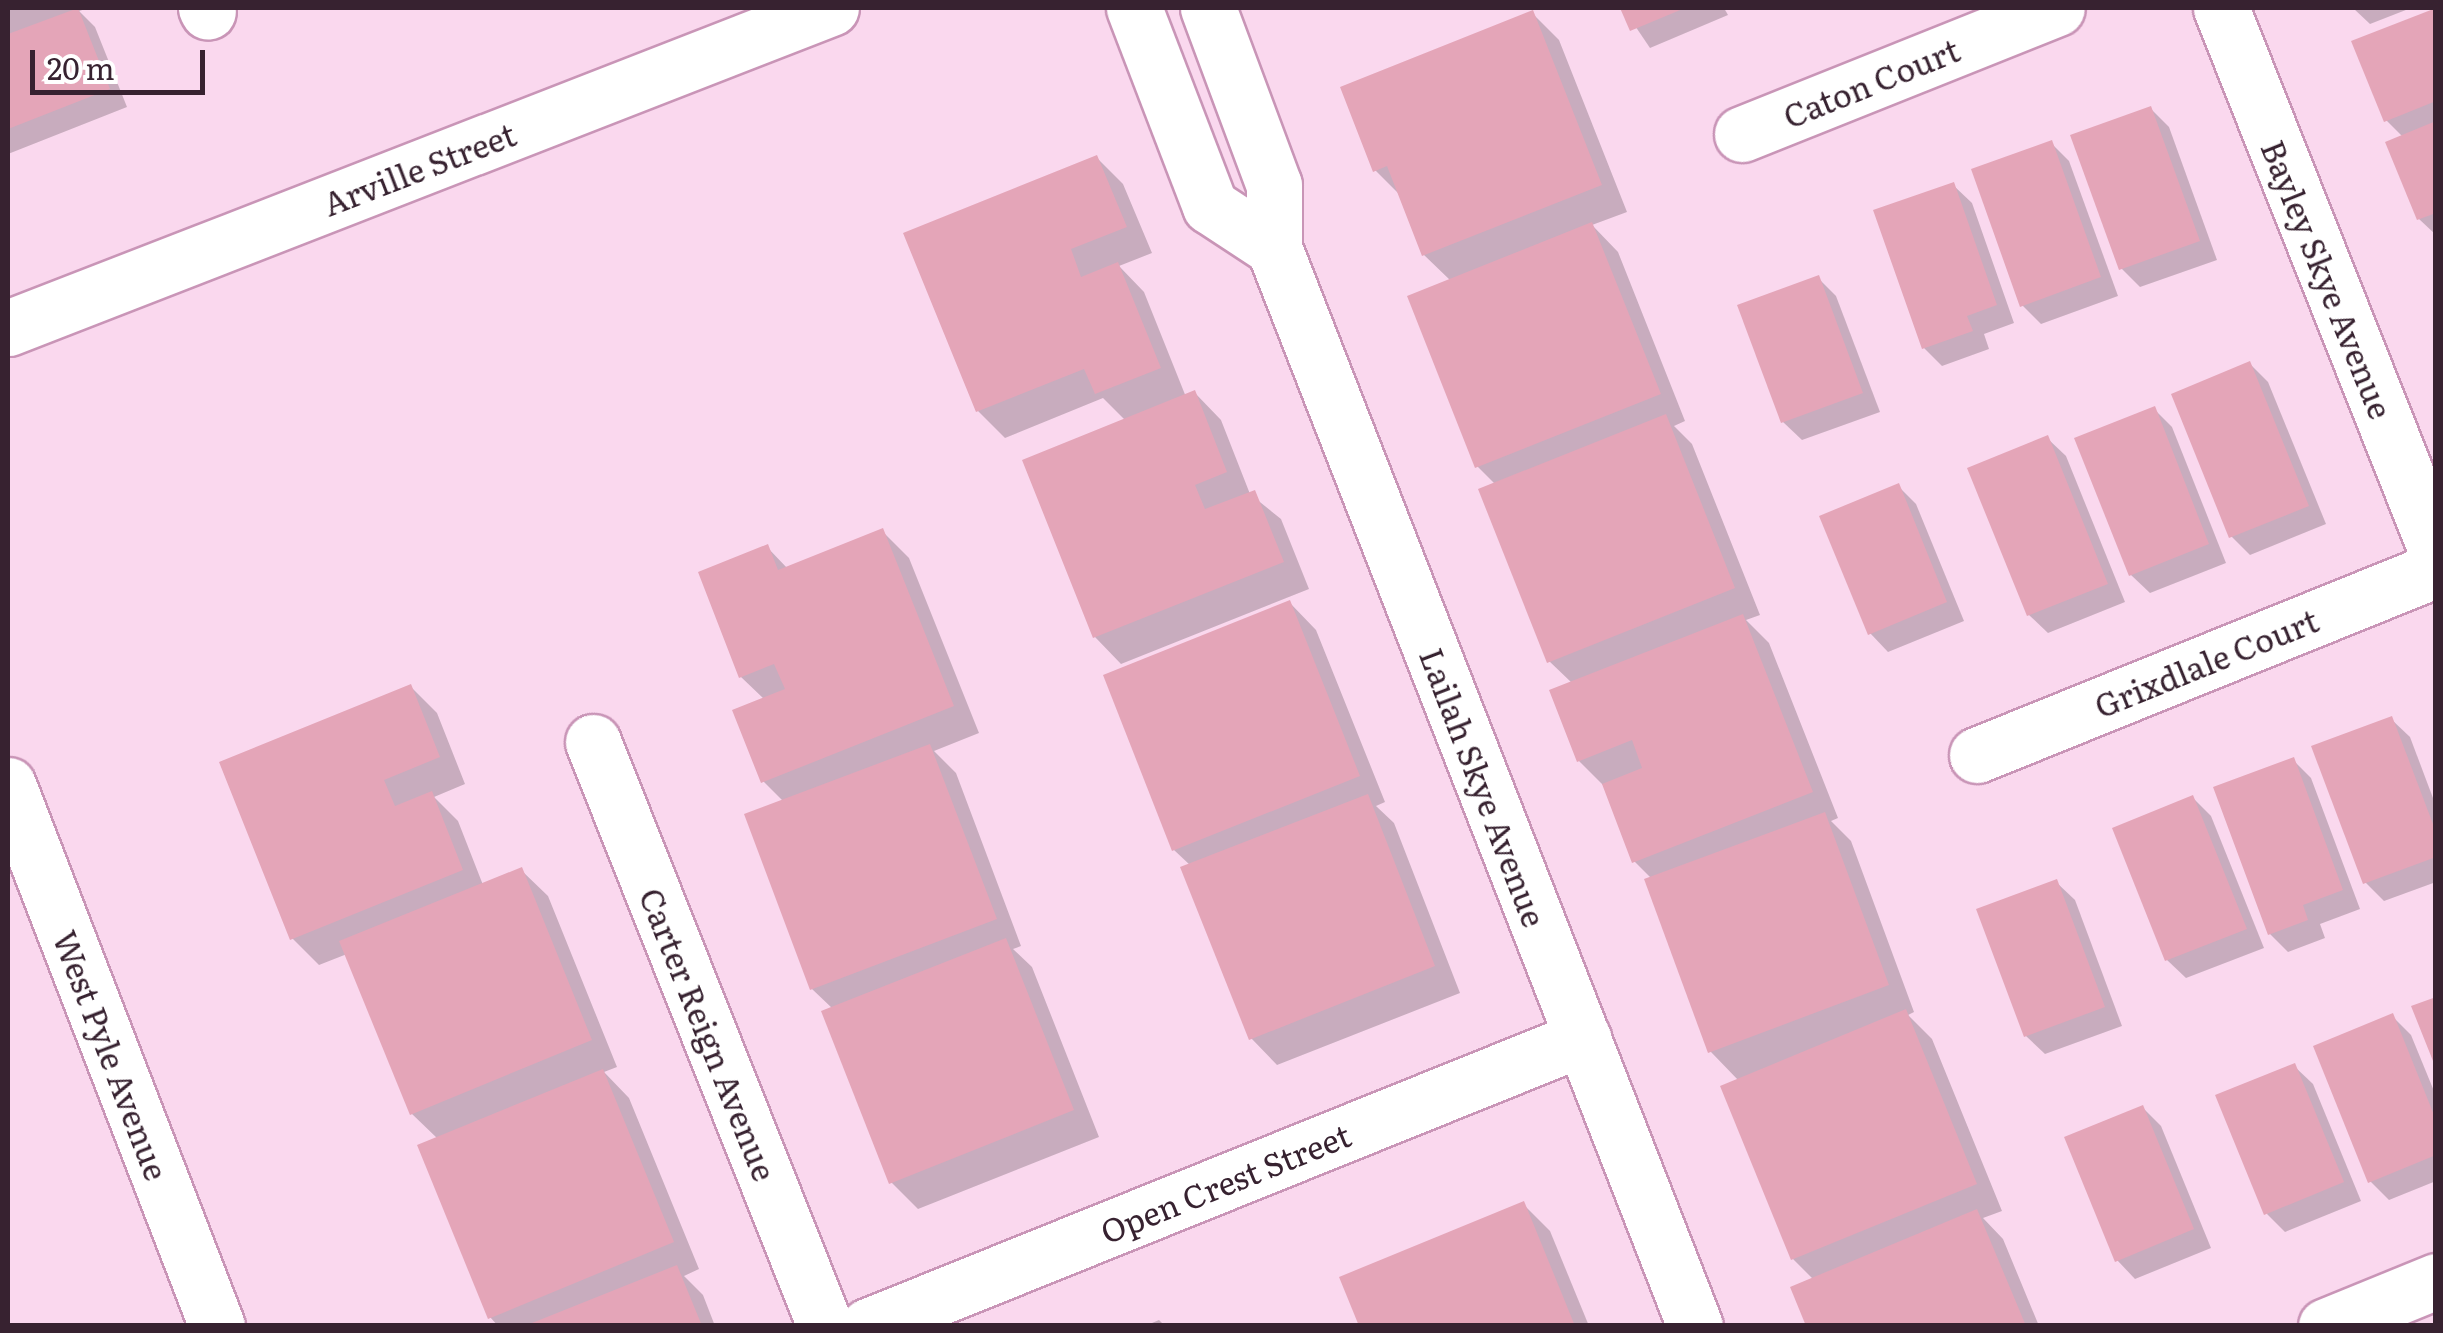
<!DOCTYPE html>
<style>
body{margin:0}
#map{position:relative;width:2443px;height:1333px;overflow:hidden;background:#fad8ee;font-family:Literata,serif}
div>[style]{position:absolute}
.shadow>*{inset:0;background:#0003}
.building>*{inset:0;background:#e4a5b8}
.roads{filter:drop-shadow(2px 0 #c995b7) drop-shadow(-2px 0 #c995b7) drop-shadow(0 2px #c995b7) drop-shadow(0 -2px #c995b7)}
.minor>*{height:55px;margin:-27.5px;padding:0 27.5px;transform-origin:27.5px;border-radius:27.5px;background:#fff}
.tertiary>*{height:55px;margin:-27.5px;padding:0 27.5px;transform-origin:27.5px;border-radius:27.5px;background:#fff}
span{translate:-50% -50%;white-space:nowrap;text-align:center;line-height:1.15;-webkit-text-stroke:8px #fff;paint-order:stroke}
.street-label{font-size:32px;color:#372230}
.frame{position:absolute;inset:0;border:10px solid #372230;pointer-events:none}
.scale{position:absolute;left:30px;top:50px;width:175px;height:45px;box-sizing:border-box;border:5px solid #372230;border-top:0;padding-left:12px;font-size:30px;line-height:35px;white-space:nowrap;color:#372230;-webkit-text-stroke:8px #fff;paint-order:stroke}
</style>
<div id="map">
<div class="shadow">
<i style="clip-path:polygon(8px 8px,89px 8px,79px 11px,95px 27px,127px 107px,8px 154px)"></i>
<i style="clip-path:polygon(1623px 8px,1724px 8px,1728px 15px,1650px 48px)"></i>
<i style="clip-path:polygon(2353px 8px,2411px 8px,2370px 24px)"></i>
<i style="clip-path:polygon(2436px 9px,2436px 235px,2419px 219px,2403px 137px,2386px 120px)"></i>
<i style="clip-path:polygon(1532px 13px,1559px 40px,1627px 212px,1592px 225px,1618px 252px,1685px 421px,1674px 426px,1692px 444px,1760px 615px,1746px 620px,1769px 643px,1838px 818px,1831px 821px,1851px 841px,1914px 1012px,1908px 1015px,1932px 1039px,2002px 1211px,1983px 1218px,2003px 1239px,2039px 1326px,1809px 1326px,1814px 1280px,1793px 1259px,1739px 1081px,1711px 1052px,1652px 879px,1634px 861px,1606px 788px,1579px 761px,1572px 683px,1549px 661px,1496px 485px,1478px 467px,1451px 281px,1424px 255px,1401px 196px,1375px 170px)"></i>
<i style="clip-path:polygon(2151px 109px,2169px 127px,2217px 260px,2140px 287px,2121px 268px)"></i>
<i style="clip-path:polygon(2051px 143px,2069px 161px,2118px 296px,2041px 324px,2022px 305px)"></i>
<i style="clip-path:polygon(1097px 158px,1123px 184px,1152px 253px,1119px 266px,1144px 292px,1186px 397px,1195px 393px,1221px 420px,1250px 494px,1281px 519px,1309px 589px,1121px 664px,1095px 637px,1126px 421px,1103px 398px,1005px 438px,978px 411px)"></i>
<i style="clip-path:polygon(1953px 185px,1972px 203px,2014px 323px,1984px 334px,1989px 349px,1942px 366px,1924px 348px)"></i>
<i style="clip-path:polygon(1818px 278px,1836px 296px,1880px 412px,1802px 440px,1783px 422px)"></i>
<i style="clip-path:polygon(2250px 364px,2268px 382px,2326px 524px,2250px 555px,2231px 536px)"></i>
<i style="clip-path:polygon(2154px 409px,2172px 427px,2226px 563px,2150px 593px,2131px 575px)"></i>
<i style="clip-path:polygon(2047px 438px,2066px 456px,2125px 602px,2048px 633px,2029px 615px)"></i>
<i style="clip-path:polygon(1898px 486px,1916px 504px,1964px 621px,1888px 652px,1870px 633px)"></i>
<i style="clip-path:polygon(882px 531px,909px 558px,979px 733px,934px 751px,956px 773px,1021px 946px,1013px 949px,1032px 967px,1099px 1137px,918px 1209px,891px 1182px,833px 1009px,812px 989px,784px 802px,763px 781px,765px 700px,741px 677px,767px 547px,788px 569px)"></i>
<i style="clip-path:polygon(1290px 603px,1316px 630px,1385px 802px,1376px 806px,1394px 823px,1460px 993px,1277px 1065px,1251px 1038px,1191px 866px,1174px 850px)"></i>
<i style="clip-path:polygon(411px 687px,437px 713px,465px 784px,434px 797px,458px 821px,483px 885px,521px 870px,548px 896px,617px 1067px,604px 1072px,629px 1098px,699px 1269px,684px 1276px,703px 1295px,715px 1326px,498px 1326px,490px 1317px,438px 1139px,412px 1114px,347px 954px,319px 965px,292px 938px)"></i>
<i style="clip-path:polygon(2391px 719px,2410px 737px,2436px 806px,2436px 882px,2384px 901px,2365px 882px)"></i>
<i style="clip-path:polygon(2293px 760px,2311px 778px,2360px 909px,2320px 924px,2325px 938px,2288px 952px,2270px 934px)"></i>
<i style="clip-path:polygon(2193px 798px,2211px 816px,2264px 948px,2186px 978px,2167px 960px)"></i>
<i style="clip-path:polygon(2056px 882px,2075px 900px,2122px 1026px,2045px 1054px,2026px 1036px)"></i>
<i style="clip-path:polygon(2392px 1016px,2411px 1035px,2436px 1096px,2436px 1181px,2389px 1200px,2370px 1181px)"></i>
<i style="clip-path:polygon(2294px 1066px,2313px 1084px,2361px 1201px,2285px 1232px,2267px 1214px)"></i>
<i style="clip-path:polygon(2143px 1108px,2161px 1126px,2211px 1248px,2135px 1279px,2117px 1260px)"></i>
<i style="clip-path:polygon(1523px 1204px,1550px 1231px,1589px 1326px,1362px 1326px)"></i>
<i style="clip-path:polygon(1159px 1320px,1165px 1326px,1145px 1326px)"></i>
</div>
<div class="building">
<i style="clip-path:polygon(78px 8px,110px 89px,8px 129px,8px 34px)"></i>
<i style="clip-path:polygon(1620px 8px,1685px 8px,1630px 31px)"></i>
<i style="clip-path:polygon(2436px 8px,2436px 101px,2384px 122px,2351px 41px)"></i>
<i style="clip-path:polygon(1533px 10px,1602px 185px,1422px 256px,1387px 166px,1373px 172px,1340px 87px)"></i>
<i style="clip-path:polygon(2151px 106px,2200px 241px,2119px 270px,2070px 135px)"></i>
<i style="clip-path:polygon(2436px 121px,2436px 213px,2417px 220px,2385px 142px)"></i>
<i style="clip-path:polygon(2052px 140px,2101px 277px,2020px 307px,1971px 169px)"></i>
<i style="clip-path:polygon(1097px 155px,1127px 227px,1071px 249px,1081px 277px,1118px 262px,1161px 368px,1095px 394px,1084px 369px,976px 412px,903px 233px)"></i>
<i style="clip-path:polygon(1954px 182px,1997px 305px,1967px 316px,1973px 331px,1922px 349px,1873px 210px)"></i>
<i style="clip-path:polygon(1592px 222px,1661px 394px,1475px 468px,1407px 296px)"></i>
<i style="clip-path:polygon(1819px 275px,1863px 393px,1781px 423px,1737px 305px)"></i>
<i style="clip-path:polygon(2250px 361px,2309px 506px,2229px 538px,2171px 394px)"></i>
<i style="clip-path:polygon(1195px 390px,1227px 472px,1195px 485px,1205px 509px,1255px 490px,1284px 562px,1093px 638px,1022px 460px)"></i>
<i style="clip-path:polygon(2155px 406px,2209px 544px,2129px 576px,2074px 438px)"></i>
<i style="clip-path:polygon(1666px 414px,1735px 588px,1547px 663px,1478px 489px)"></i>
<i style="clip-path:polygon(2048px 435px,2108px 584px,2027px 616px,1967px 468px)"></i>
<i style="clip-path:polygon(1899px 483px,1947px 602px,1868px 635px,1819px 516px)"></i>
<i style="clip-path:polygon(883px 528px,954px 706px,761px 783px,732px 710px,785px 689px,774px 664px,739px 678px,698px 572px,768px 544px,778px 570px)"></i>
<i style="clip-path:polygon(1290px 600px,1360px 776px,1172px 851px,1103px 675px)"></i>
<i style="clip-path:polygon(1743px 614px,1813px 792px,1632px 863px,1602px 784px,1642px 768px,1632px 740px,1577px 762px,1549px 690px)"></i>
<i style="clip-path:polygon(411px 684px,440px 757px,384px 780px,395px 806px,432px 791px,463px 870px,290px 940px,219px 762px)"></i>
<i style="clip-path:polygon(2392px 716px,2436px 832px,2436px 857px,2363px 884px,2311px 746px)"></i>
<i style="clip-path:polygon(930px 744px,997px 919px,810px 990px,744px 814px)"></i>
<i style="clip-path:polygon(2294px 757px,2343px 890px,2303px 905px,2308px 920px,2268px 935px,2213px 787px)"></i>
<i style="clip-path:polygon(1368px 794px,1435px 966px,1249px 1040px,1180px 867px)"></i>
<i style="clip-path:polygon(2193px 795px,2247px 929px,2165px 961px,2112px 828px)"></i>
<i style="clip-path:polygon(1825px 812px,1889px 985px,1708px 1053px,1644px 879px)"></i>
<i style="clip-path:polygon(522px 867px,592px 1040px,410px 1115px,339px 941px)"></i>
<i style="clip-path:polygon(2057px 879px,2105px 1007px,2024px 1037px,1976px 909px)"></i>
<i style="clip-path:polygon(1006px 938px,1074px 1110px,889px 1184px,821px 1011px)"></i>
<i style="clip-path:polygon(2436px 997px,2436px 1066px,2435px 1066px,2411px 1006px)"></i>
<i style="clip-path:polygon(1906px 1009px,1977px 1184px,1791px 1260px,1720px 1086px)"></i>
<i style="clip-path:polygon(2393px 1013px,2436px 1120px,2436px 1155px,2368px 1183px,2313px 1046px)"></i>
<i style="clip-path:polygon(2295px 1063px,2344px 1182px,2264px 1215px,2215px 1095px)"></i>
<i style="clip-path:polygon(603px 1069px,674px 1242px,488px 1319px,417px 1145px)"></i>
<i style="clip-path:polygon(2143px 1105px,2194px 1229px,2115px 1262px,2064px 1137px)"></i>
<i style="clip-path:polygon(1524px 1201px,1575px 1326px,1359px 1326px,1339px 1277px)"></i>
<i style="clip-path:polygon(1977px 1209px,2026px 1326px,1806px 1326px,1790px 1287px)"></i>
<i style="clip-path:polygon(677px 1265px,702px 1326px,527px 1326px,527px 1325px)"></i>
</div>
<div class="roads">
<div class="minor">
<i style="left:206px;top:8px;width:4px;rotate:63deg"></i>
<i style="left:1134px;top:8px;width:212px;rotate:69deg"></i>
<i style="left:1210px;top:206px;width:77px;rotate:33.3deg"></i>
<i style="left:1208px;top:8px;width:189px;rotate:69.6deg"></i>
<i style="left:1274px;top:185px;width:63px;rotate:90deg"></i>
<i style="left:1274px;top:248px;width:1157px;rotate:68.67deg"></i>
<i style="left:2221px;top:8px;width:583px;rotate:68.36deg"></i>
<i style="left:1742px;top:134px;width:339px;rotate:-21.8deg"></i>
<i style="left:593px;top:742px;width:628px;rotate:68.33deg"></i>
<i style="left:1977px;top:755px;width:495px;rotate:-22deg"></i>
<i style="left:868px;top:1326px;width:771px;rotate:-21.94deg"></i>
<i style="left:2326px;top:1326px;width:119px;rotate:-22.2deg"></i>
</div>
<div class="tertiary">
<i style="left:8px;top:328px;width:883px;rotate:-21.25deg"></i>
<i style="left:8px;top:785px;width:580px;rotate:68.88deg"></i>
</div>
</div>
<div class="street-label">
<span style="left:1871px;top:82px;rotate:-22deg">Caton Court</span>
<span style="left:419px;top:168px;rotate:-21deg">Arville Street</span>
<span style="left:2328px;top:279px;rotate:68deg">Bayley Skye Avenue</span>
<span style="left:2206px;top:662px;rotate:-22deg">Grixdlale Court</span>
<span style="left:1484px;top:787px;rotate:69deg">Lailah Skye Avenue</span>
<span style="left:709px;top:1034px;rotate:68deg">Carter Reign Avenue</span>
<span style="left:112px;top:1055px;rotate:69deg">West Pyle Avenue</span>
<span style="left:1225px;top:1182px;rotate:-22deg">Open Crest Street</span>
</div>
<div class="frame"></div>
<div class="scale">20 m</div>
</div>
